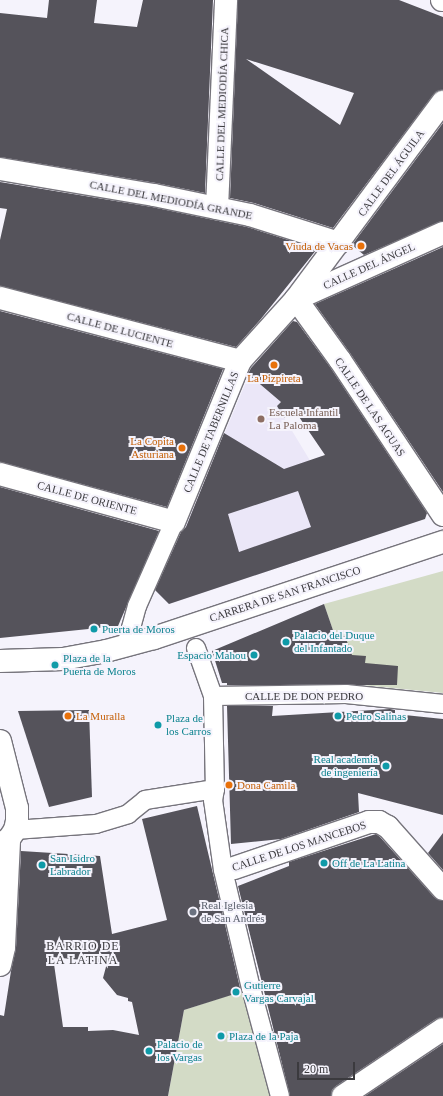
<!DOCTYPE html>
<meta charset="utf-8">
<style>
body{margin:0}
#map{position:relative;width:443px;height:1096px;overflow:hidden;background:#f5f3fc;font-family:"Times New Roman",serif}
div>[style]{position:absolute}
.built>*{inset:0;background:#ebe7f8}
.green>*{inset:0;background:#d3dbc6}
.building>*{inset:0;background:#55535b}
.roads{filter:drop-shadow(1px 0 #76747c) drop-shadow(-1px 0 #76747c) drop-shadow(0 1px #76747c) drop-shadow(0 -1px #76747c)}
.pedestrian>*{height:18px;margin:-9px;padding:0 9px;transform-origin:9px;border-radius:9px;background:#fff}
.minor>*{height:22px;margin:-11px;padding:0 11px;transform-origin:11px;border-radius:11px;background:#fff}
.tertiary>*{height:22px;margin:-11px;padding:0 11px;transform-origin:11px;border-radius:11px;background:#fff}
.dots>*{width:11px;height:11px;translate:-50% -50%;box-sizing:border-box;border:2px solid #f5f3fc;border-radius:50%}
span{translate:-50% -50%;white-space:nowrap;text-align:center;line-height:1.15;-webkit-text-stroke:4px #f5f3fc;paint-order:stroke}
.street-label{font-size:11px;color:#3b3a3e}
.food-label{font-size:11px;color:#c56008}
.right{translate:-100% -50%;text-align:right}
.left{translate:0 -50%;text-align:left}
.education-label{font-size:11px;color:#785e54}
.culture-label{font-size:11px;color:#0d838f}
.worship-label{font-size:11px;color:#5b616d}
.neighbourhood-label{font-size:12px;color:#3b3a3e;letter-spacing:1px}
.scale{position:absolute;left:297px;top:1062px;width:58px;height:18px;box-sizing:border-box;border:2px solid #3b3a3e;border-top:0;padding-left:5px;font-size:12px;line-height:14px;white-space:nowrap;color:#3b3a3e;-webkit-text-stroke:3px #f5f3fc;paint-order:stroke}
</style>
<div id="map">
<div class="built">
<i style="clip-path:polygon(249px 375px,281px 402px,277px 406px,323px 482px,346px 545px,169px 604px,158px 593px)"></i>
</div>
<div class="green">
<i style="clip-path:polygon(443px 571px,443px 693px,351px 684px,324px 604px)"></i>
<i style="clip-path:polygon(251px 988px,274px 1096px,168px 1096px,184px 1010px)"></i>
</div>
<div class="building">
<i style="clip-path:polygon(49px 0,97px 0,94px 23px,137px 27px,143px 0,213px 0,205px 193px,156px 183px,0 157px,0 13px,47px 18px)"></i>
<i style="clip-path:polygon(evenodd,238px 0,399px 0,443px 17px,443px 90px,433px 95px,333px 228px,254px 203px,230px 198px,238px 0,246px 59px,354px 93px,340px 125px,246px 59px)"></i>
<i style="clip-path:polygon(443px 123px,443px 221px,364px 255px,352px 245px)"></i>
<i style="clip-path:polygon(0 182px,152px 207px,247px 227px,317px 249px,260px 320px,236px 347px,0 286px,0 240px,7px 209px,0 208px)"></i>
<i style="clip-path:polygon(443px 247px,443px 492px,350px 353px,315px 304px)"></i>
<i style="clip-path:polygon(0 311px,223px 369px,167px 507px,0 462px)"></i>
<i style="clip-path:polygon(evenodd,293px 321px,297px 322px,330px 367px,427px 513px,425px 519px,169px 604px,155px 590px,181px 532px,186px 527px,224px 433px,284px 469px,325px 455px,295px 411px,284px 418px,277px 406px,281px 402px,248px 374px,251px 368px,293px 321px,298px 491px,311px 527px,239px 552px,228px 514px,298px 491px)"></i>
<i style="clip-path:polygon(0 487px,159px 531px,118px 626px,0 638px)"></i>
<i style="clip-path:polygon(324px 604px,336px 639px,345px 636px,352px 655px,366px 656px,365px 663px,398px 666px,397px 685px,227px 685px,227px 683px,222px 683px,212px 651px)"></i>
<i style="clip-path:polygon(227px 706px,273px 706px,272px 716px,390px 709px,395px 710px,395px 714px,443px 719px,443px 815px,358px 793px,359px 812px,281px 839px,231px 844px)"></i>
<i style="clip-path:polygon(89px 710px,92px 797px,49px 807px,18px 711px)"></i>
<i style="clip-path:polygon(evenodd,197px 806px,241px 992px,184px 1010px,168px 1096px,0 1096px,0 1015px,4px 1016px,11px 971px,16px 948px,21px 851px,100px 856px,112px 934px,167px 920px,142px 819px,197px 806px,53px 957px,107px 963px,103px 978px,117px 995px,128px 998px,128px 1001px,132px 1002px,139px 1035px,113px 1030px,88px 1031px,88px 1027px,63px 1027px,53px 957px)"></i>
<i style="clip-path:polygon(443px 833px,443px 870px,428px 853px)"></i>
<i style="clip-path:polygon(376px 834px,380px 837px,434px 897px,443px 901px,443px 1017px,436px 1019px,336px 1086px,332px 1090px,331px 1096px,290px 1096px,238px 886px,289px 866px,289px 862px)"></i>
<i style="clip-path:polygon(443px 1044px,443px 1096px,365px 1096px)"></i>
</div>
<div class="roads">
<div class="pedestrian">
<i style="left:126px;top:646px;width:41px;rotate:-74.6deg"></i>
<i style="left:137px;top:606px;width:92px;rotate:-66.2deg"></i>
<i style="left:196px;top:648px;width:51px;rotate:70.5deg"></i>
<i style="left:213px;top:696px;width:93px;rotate:88.8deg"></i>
<i style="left:215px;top:789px;width:11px;rotate:100deg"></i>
<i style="left:213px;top:800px;width:71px;rotate:81.9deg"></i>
<i style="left:223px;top:870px;width:121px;rotate:76.7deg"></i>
<i style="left:251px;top:988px;width:112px;rotate:75deg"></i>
<i style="left:213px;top:696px;width:133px;rotate:-0.9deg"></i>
<i style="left:346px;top:694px;width:98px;rotate:5.9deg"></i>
<i style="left:15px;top:830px;width:81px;rotate:-4.2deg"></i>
<i style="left:96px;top:824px;width:34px;rotate:-17deg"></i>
<i style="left:128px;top:814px;width:22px;rotate:-39deg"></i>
<i style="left:145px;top:800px;width:71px;rotate:-8.9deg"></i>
</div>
<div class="minor">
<i style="left:442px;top:0;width:1px"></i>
<i style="left:0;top:169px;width:156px;rotate:9.6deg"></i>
<i style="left:154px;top:195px;width:98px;rotate:11.8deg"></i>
<i style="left:250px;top:215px;width:93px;rotate:17.5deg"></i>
<i style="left:217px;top:208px;width:208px;rotate:-87.5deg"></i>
<i style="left:443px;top:233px;width:161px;rotate:155.8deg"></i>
<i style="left:296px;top:299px;width:75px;rotate:54.2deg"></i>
<i style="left:340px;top:360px;width:186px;rotate:56.4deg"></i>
<i style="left:0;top:298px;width:248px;rotate:14.7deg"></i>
<i style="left:0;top:474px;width:180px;rotate:15.4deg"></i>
<i style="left:174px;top:522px;width:174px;rotate:-67.7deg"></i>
<i style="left:240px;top:361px;width:84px;rotate:-47.9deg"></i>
<i style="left:296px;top:299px;width:246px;rotate:-53.3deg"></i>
<i style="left:0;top:741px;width:69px;rotate:75.8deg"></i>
<i style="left:17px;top:808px;width:13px;rotate:90deg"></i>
<i style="left:17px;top:821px;width:9px;rotate:103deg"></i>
<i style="left:15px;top:830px;width:11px;rotate:124deg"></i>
<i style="left:9px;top:839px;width:10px;rotate:151deg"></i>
<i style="left:234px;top:868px;width:143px;rotate:-18.8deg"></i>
<i style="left:369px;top:822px;width:10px"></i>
<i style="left:379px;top:822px;width:10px;rotate:29deg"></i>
<i style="left:388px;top:827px;width:83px;rotate:48.4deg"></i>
<i style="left:0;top:965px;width:18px;rotate:-77deg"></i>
<i style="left:4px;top:947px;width:108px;rotate:-87.3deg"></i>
<i style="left:343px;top:1096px;width:120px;rotate:-33.8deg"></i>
</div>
<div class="tertiary">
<i style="left:0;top:661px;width:63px;rotate:-1.8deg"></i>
<i style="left:63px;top:659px;width:44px;rotate:-10.5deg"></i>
<i style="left:106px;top:651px;width:50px;rotate:-15.2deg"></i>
<i style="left:154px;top:638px;width:305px;rotate:-18.4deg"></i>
</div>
</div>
<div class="dots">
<i style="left:361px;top:246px;background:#e8710a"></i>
<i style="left:274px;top:365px;background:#e8710a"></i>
<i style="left:261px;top:419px;background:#8d6e63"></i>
<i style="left:182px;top:448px;background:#e8710a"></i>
<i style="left:94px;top:629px;background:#0f9aa8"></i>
<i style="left:286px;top:642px;background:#0f9aa8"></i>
<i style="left:254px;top:655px;background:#0f9aa8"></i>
<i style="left:55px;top:665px;background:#0f9aa8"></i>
<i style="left:68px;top:716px;background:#e8710a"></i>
<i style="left:338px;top:716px;background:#0f9aa8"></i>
<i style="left:158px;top:725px;background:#0f9aa8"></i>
<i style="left:386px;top:766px;background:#0f9aa8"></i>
<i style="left:229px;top:785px;background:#e8710a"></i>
<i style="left:324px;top:863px;background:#0f9aa8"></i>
<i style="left:42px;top:865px;background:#0f9aa8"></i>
<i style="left:193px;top:912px;background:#6b7280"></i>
<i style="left:236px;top:992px;background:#0f9aa8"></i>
<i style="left:221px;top:1036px;background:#0f9aa8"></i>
<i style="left:149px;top:1051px;background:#0f9aa8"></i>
</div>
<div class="street-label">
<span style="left:222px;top:104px;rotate:-88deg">CALLE DEL MEDIODÍA CHICA</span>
<span style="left:391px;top:173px;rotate:-54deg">CALLE DEL ÁGUILA</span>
<span style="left:171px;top:200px;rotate:11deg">CALLE DEL MEDIODÍA GRANDE</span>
<span style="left:369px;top:266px;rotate:-24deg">CALLE DEL ÁNGEL</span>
<span style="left:120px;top:330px;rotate:15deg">CALLE DE LUCIENTE</span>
<span style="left:370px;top:407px;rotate:56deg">CALLE DE LAS AGUAS</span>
<span style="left:211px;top:432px;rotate:-68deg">CALLE DE TABERNILLAS</span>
<span style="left:87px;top:498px;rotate:15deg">CALLE DE ORIENTE</span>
<span style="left:285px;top:594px;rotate:-18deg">CARRERA DE SAN FRANCISCO</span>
<span style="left:304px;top:696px">CALLE DE DON PEDRO</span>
<span style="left:299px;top:846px;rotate:-18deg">CALLE DE LOS MANCEBOS</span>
</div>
<div class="food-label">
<span class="right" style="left:353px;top:246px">Viuda de Vacas</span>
<span style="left:274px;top:378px">La Pizpireta</span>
<span class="right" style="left:174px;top:448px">La Copita<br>Asturiana</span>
<span class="left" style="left:76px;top:716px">La Muralla</span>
<span class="left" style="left:237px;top:785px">Dona Camila</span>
</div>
<div class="education-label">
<span class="left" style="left:269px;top:419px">Escuela Infantil<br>La Paloma</span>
</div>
<div class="culture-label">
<span class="left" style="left:102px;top:629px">Puerta de Moros</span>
<span class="left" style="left:294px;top:642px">Palacio del Duque<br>del Infantado</span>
<span class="right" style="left:246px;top:655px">Espacio Mahou</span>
<span class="left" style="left:63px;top:665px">Plaza de la<br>Puerta de Moros</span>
<span class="left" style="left:346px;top:716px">Pedro Salinas</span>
<span class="left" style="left:166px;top:725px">Plaza de<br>los Carros</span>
<span class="right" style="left:378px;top:766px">Real academia<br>de ingeniería</span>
<span class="left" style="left:50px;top:865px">San Isidro<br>Labrador</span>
<span class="left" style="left:332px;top:863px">Off de La Latina</span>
<span class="left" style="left:244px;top:992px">Gutierre<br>Vargas Carvajal</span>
<span class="left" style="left:229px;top:1036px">Plaza de la Paja</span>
<span class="left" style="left:157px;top:1051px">Palacio de<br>los Vargas</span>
</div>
<div class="worship-label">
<span class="left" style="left:201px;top:912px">Real Iglesia<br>de San Andrés</span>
</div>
<div class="neighbourhood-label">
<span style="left:83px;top:954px">BARRIO DE<br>LA LATINA</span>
</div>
<div class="scale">20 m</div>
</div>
